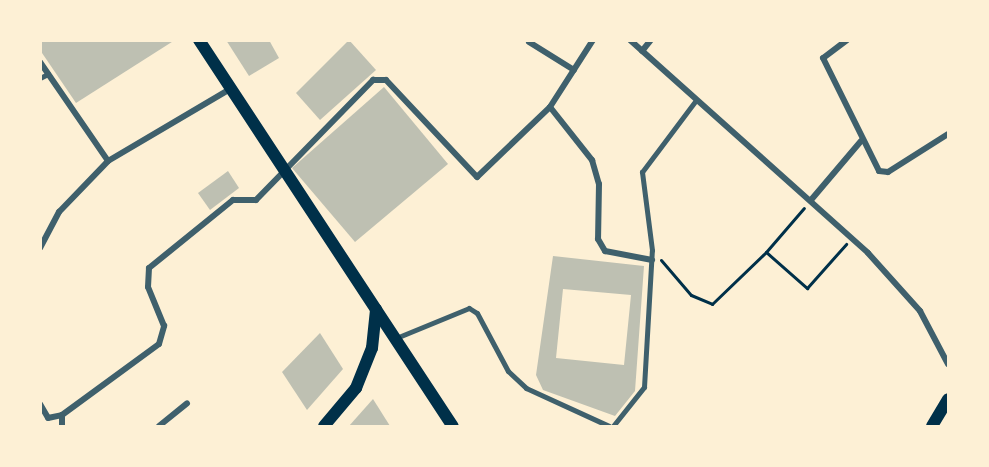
<!DOCTYPE html>
<style>
body{margin:0}
#map{position:relative;width:989px;height:467px;overflow:hidden;background:#fdf0d5;font-family:Roboto,sans-serif}
div>[style]{position:absolute}
.building>*{inset:0;background:#bec0b2}
.path>*{height:3px;margin:-1.5px;padding:0 1.5px;transform-origin:1.5px;border-radius:1.5px;background:#003049}
.service>*{height:4.5px;margin:-2.25px;padding:0 2.25px;transform-origin:2.25px;border-radius:2.25px;background:#3f606c}
.pedestrian>*{height:5px;margin:-2.5px;padding:0 2.5px;transform-origin:2.5px;border-radius:2.5px;background:#3f606c}
.minor>*{height:6px;margin:-3px;padding:0 3px;transform-origin:3px;border-radius:3px;background:#3f606c}
.secondary>*{height:12px;margin:-6px;padding:0 6px;transform-origin:6px;border-radius:6px;background:#003049}
span{translate:-50% -50%;white-space:nowrap;text-align:center;line-height:1.15;-webkit-text-stroke:6px #fdf0d5;paint-order:stroke}
.frame{position:absolute;inset:0;border:42px solid #fdf0d5;pointer-events:none}
</style>
<div id="map">
<div class="building">
<i style="clip-path:polygon(40px 40px,175px 40px,76px 103px,40px 50px)"></i>
<i style="clip-path:polygon(226px 40px,269px 40px,279px 58px,249px 76px)"></i>
<i style="clip-path:polygon(349px 40px,376px 70px,320px 120px,296px 93px)"></i>
<i style="clip-path:polygon(384px 87px,448px 164px,355px 242px,292px 168px)"></i>
<i style="clip-path:polygon(228px 171px,239px 188px,210px 210px,198px 193px)"></i>
<i style="clip-path:polygon(evenodd,553px 256px,644px 266px,635px 391px,615px 416px,543px 390px,536px 375px,553px 256px,563px 289px,631px 295px,624px 365px,556px 358px,563px 289px)"></i>
<i style="clip-path:polygon(320px 333px,343px 369px,307px 410px,282px 372px)"></i>
<i style="clip-path:polygon(373px 399px,390px 426px,349px 426px)"></i>
</div>
<div class="path">
<i style="left:766px;top:252px;width:58px;rotate:-49.2deg"></i>
<i style="left:661px;top:260px;width:46px;rotate:49.4deg"></i>
<i style="left:691px;top:295px;width:23px;rotate:23deg"></i>
<i style="left:712px;top:304px;width:75px;rotate:-43.9deg"></i>
<i style="left:766px;top:252px;width:55px;rotate:41.3deg"></i>
<i style="left:807px;top:288px;width:59px;rotate:-48.4deg"></i>
</div>
<div class="service">
<i style="left:40px;top:78px;width:9px;rotate:-27deg"></i>
</div>
<div class="pedestrian">
<i style="left:396px;top:338px;width:79px;rotate:-22.3deg"></i>
<i style="left:469px;top:308px;width:9px;rotate:32deg"></i>
<i style="left:477px;top:313px;width:66px;rotate:61.9deg"></i>
<i style="left:508px;top:371px;width:25px;rotate:43deg"></i>
<i style="left:526px;top:388px;width:91px;rotate:24.6deg"></i>
<i style="left:613px;top:426px;width:50px;rotate:-51.5deg"></i>
<i style="left:644px;top:387px;width:137px;rotate:-86.7deg"></i>
<i style="left:652px;top:250px;width:79px;rotate:-97.3deg"></i>
<i style="left:642px;top:172px;width:90px;rotate:-53.1deg"></i>
</div>
<div class="minor">
<i style="left:630px;top:40px;width:319px;rotate:41.8deg"></i>
<i style="left:868px;top:253px;width:78px;rotate:48.1deg"></i>
<i style="left:920px;top:311px;width:60px;rotate:62.2deg"></i>
<i style="left:847px;top:40px;width:30px;rotate:143deg"></i>
<i style="left:823px;top:58px;width:126px;rotate:63.6deg"></i>
<i style="left:879px;top:171px;width:9px;rotate:6deg"></i>
<i style="left:888px;top:172px;width:71px;rotate:-32.3deg"></i>
<i style="left:529px;top:42px;width:53px;rotate:31.9deg"></i>
<i style="left:642px;top:51px;width:14px;rotate:-51deg"></i>
<i style="left:40px;top:62px;width:120px;rotate:55.5deg"></i>
<i style="left:550px;top:107px;width:68px;rotate:51.6deg"></i>
<i style="left:592px;top:160px;width:25px;rotate:74deg"></i>
<i style="left:599px;top:184px;width:55px;rotate:91deg"></i>
<i style="left:598px;top:239px;width:14px;rotate:60deg"></i>
<i style="left:605px;top:251px;width:48px;rotate:10.8deg"></i>
<i style="left:811px;top:200px;width:77px;rotate:-49.7deg"></i>
<i style="left:40px;top:248px;width:41px;rotate:-62.2deg"></i>
<i style="left:59px;top:212px;width:71px;rotate:-46.1deg"></i>
<i style="left:108px;top:161px;width:142px;rotate:-30.5deg"></i>
<i style="left:40px;top:404px;width:16px;rotate:60deg"></i>
<i style="left:48px;top:418px;width:14px;rotate:-12deg"></i>
<i style="left:62px;top:415px;width:120px;rotate:-36.2deg"></i>
<i style="left:159px;top:344px;width:19px;rotate:-74deg"></i>
<i style="left:164px;top:326px;width:42px;rotate:-112.3deg"></i>
<i style="left:148px;top:287px;width:19px;rotate:-87deg"></i>
<i style="left:149px;top:268px;width:108px;rotate:-39deg"></i>
<i style="left:233px;top:200px;width:23px"></i>
<i style="left:256px;top:200px;width:168px;rotate:-45.7deg"></i>
<i style="left:373px;top:80px;width:13px"></i>
<i style="left:386px;top:80px;width:133px;rotate:46.8deg"></i>
<i style="left:477px;top:177px;width:101px;rotate:-43.8deg"></i>
<i style="left:550px;top:107px;width:80px;rotate:-57.3deg"></i>
<i style="left:62px;top:415px;width:11px;rotate:90deg"></i>
<i style="left:159px;top:426px;width:36px;rotate:-39deg"></i>
</div>
<div class="secondary">
<i style="left:199px;top:40px;width:462px;rotate:56.7deg"></i>
<i style="left:324px;top:426px;width:50px;rotate:-49.9deg"></i>
<i style="left:356px;top:388px;width:43px;rotate:-68.2deg"></i>
<i style="left:372px;top:348px;width:39px;rotate:-84deg"></i>
<i style="left:932px;top:426px;width:31px;rotate:-59deg"></i>
</div>
<div class="frame"></div>
</div>
